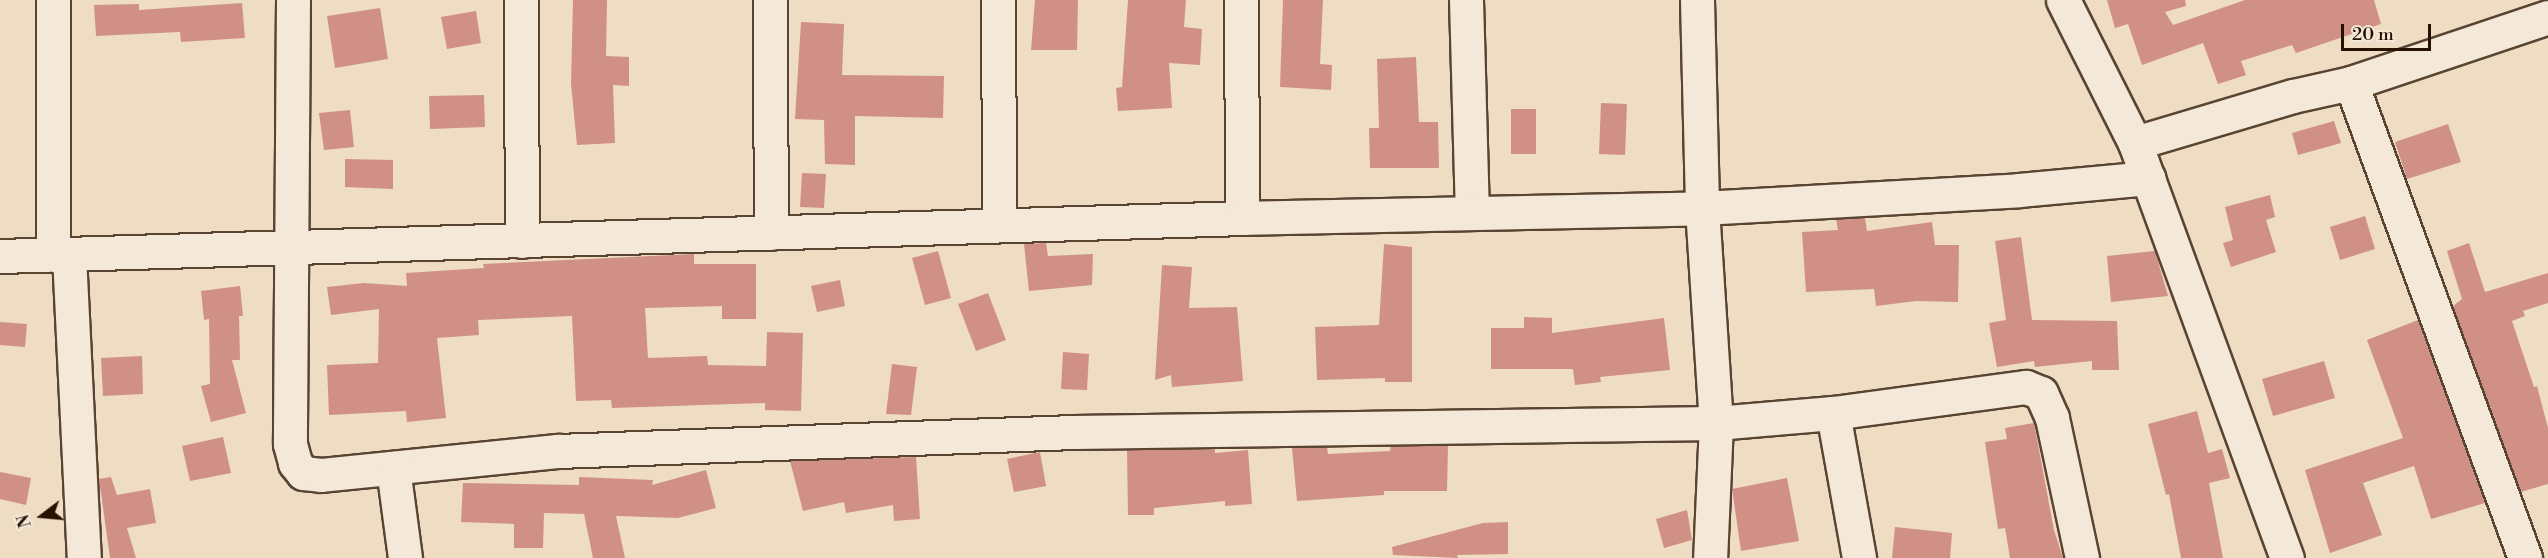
<!DOCTYPE html>
<style>
body{margin:0}
#map{position:relative;width:2548px;height:558px;overflow:hidden;background:#eedcc3;font-family:"Libre Bodoni",serif}
div>[style]{position:absolute}
.building>*{inset:0;background:#d19086}
.roads{filter:drop-shadow(2px 0 #594432) drop-shadow(-2px 0 #594432) drop-shadow(0 2px #594432) drop-shadow(0 -2px #594432)}
.minor>*{height:33px;margin:-16.5px;padding:0 16.5px;transform-origin:16.5px;border-radius:16.5px;background:#f4e8d8}
span{translate:-50% -50%;white-space:nowrap;text-align:center;line-height:1.15;-webkit-text-stroke:4.5px #f4e8d8;paint-order:stroke}
.north{position:absolute;left:12px;top:486px;width:60px;height:60px;-webkit-text-stroke:4px #f4e8d8;paint-order:stroke;rotate:254deg;font-size:16px;font-weight:700;line-height:24px;text-align:center;color:#271101}
.north::after{content:'';display:block;margin:auto;width:21px;height:27px;background:#271101;clip-path:polygon(50% 0,100% 100%,50% 72%,0 100%)}
.scale{position:absolute;left:2341px;top:24px;width:90px;height:27px;box-sizing:border-box;border:3px solid #271101;border-top:0;padding-left:8px;font-size:18px;line-height:21px;white-space:nowrap;color:#271101;-webkit-text-stroke:4px #f4e8d8;paint-order:stroke}
</style>
<div id="map">
<div class="building">
<i style="clip-path:polygon(573px 0,607px 0,606px 56px,629px 57px,629px 86px,613px 85px,615px 143px,577px 145px,571px 84px)"></i>
<i style="clip-path:polygon(1035px 0,1078px 0,1077px 50px,1031px 50px)"></i>
<i style="clip-path:polygon(1128px 0,1186px 0,1184px 27px,1202px 29px,1200px 65px,1169px 63px,1172px 108px,1118px 111px,1116px 88px,1122px 87px)"></i>
<i style="clip-path:polygon(1283px 0,1323px 0,1320px 64px,1332px 65px,1331px 90px,1280px 87px)"></i>
<i style="clip-path:polygon(2107px 0,2185px 0,2186px 6px,2165px 12px,2173px 25px,2245px 0,2374px 0,2381px 24px,2296px 53px,2292px 45px,2241px 61px,2246px 75px,2218px 84px,2203px 43px,2142px 65px,2128px 24px,2115px 28px)"></i>
<i style="clip-path:polygon(242px 3px,245px 38px,181px 42px,180px 32px,96px 36px,94px 5px,139px 4px,139px 10px)"></i>
<i style="clip-path:polygon(380px 8px,388px 59px,335px 68px,327px 16px)"></i>
<i style="clip-path:polygon(476px 11px,481px 43px,447px 49px,441px 17px)"></i>
<i style="clip-path:polygon(801px 22px,844px 24px,842px 75px,944px 76px,943px 118px,855px 116px,855px 165px,825px 164px,824px 120px,795px 119px)"></i>
<i style="clip-path:polygon(1416px 57px,1419px 122px,1438px 122px,1439px 168px,1370px 168px,1369px 128px,1379px 128px,1377px 59px)"></i>
<i style="clip-path:polygon(484px 95px,485px 127px,430px 129px,429px 96px)"></i>
<i style="clip-path:polygon(1601px 103px,1627px 104px,1625px 155px,1599px 154px)"></i>
<i style="clip-path:polygon(1511px 109px,1536px 109px,1536px 154px,1511px 154px)"></i>
<i style="clip-path:polygon(350px 110px,354px 147px,324px 150px,319px 113px)"></i>
<i style="clip-path:polygon(2334px 121px,2341px 143px,2298px 155px,2292px 133px)"></i>
<i style="clip-path:polygon(2448px 124px,2461px 162px,2407px 179px,2395px 142px)"></i>
<i style="clip-path:polygon(345px 159px,393px 160px,393px 189px,345px 187px)"></i>
<i style="clip-path:polygon(802px 173px,826px 174px,824px 208px,800px 207px)"></i>
<i style="clip-path:polygon(2270px 195px,2275px 217px,2266px 220px,2276px 252px,2231px 267px,2223px 243px,2233px 240px,2225px 207px)"></i>
<i style="clip-path:polygon(2365px 216px,2375px 249px,2340px 260px,2330px 227px)"></i>
<i style="clip-path:polygon(1865px 218px,1867px 231px,1932px 222px,1935px 245px,1959px 245px,1958px 302px,1916px 301px,1876px 306px,1874px 289px,1806px 292px,1802px 232px,1838px 230px,1836px 219px)"></i>
<i style="clip-path:polygon(2021px 237px,2032px 320px,2117px 321px,2119px 370px,2092px 370px,2092px 361px,2035px 367px,2034px 361px,1997px 367px,1989px 323px,2006px 320px,1995px 241px)"></i>
<i style="clip-path:polygon(1046px 243px,1048px 256px,1093px 254px,1092px 285px,1029px 291px,1024px 244px)"></i>
<i style="clip-path:polygon(2469px 243px,2485px 292px,2548px 273px,2548px 303px,2523px 311px,2525px 316px,2512px 321px,2534px 387px,2537px 386px,2548px 428px,2548px 484px,2521px 492px,2453px 306px,2462px 299px,2447px 251px)"></i>
<i style="clip-path:polygon(1384px 244px,1412px 247px,1412px 382px,1385px 382px,1385px 378px,1317px 380px,1315px 327px,1379px 325px)"></i>
<i style="clip-path:polygon(938px 251px,951px 298px,925px 305px,912px 258px)"></i>
<i style="clip-path:polygon(2155px 251px,2168px 296px,2111px 302px,2107px 256px)"></i>
<i style="clip-path:polygon(694px 254px,694px 264px,756px 264px,756px 319px,722px 319px,722px 306px,645px 308px,648px 358px,707px 356px,708px 365px,766px 366px,767px 332px,803px 333px,801px 411px,765px 410px,765px 403px,612px 408px,611px 400px,576px 401px,572px 316px,478px 320px,479px 335px,437px 338px,446px 418px,407px 422px,406px 411px,329px 415px,327px 365px,378px 363px,379px 309px,331px 315px,327px 287px,364px 283px,407px 286px,406px 273px,484px 268px,483px 264px)"></i>
<i style="clip-path:polygon(1162px 265px,1192px 267px,1189px 308px,1237px 307px,1243px 381px,1172px 387px,1171px 375px,1155px 380px)"></i>
<i style="clip-path:polygon(840px 280px,845px 306px,817px 312px,811px 286px)"></i>
<i style="clip-path:polygon(240px 286px,243px 316px,239px 316px,240px 360px,232px 360px,246px 413px,211px 422px,201px 386px,210px 384px,209px 319px,204px 320px,201px 291px)"></i>
<i style="clip-path:polygon(988px 293px,1006px 340px,976px 351px,958px 304px)"></i>
<i style="clip-path:polygon(1524px 317px,1552px 318px,1552px 333px,1664px 318px,1670px 370px,1600px 377px,1601px 382px,1575px 385px,1573px 369px,1491px 369px,1491px 328px,1524px 328px)"></i>
<i style="clip-path:polygon(2418px 320px,2485px 503px,2431px 519px,2414px 466px,2363px 483px,2382px 535px,2330px 553px,2305px 470px,2403px 438px,2367px 340px)"></i>
<i style="clip-path:polygon(0 322px,27px 324px,25px 347px,0 345px)"></i>
<i style="clip-path:polygon(1063px 352px,1089px 354px,1087px 390px,1061px 389px)"></i>
<i style="clip-path:polygon(142px 356px,143px 394px,103px 396px,101px 358px)"></i>
<i style="clip-path:polygon(2324px 361px,2335px 398px,2273px 416px,2262px 379px)"></i>
<i style="clip-path:polygon(892px 364px,917px 367px,911px 415px,886px 414px)"></i>
<i style="clip-path:polygon(2197px 411px,2208px 453px,2222px 449px,2230px 478px,2209px 483px,2223px 558px,2181px 558px,2169px 494px,2166px 495px,2148px 424px)"></i>
<i style="clip-path:polygon(2034px 423px,2054px 530px,2063px 558px,2010px 558px,2005px 528px,1998px 529px,1985px 442px,2007px 439px,2005px 428px)"></i>
<i style="clip-path:polygon(223px 437px,231px 473px,190px 481px,182px 446px)"></i>
<i style="clip-path:polygon(1391px 446px,1448px 446px,1447px 491px,1384px 491px,1384px 495px,1297px 501px,1292px 448px,1327px 447px,1328px 454px,1390px 451px)"></i>
<i style="clip-path:polygon(1215px 449px,1215px 453px,1248px 450px,1252px 504px,1225px 506px,1225px 501px,1154px 508px,1154px 515px,1128px 515px,1127px 450px)"></i>
<i style="clip-path:polygon(1040px 452px,1046px 486px,1014px 492px,1007px 459px)"></i>
<i style="clip-path:polygon(916px 457px,920px 519px,894px 521px,893px 505px,846px 513px,844px 502px,803px 511px,790px 461px)"></i>
<i style="clip-path:polygon(706px 470px,716px 508px,678px 518px,616px 516px,625px 558px,593px 558px,584px 514px,544px 513px,543px 548px,514px 548px,514px 524px,461px 522px,463px 483px,579px 485px,579px 477px,653px 480px,652px 485px)"></i>
<i style="clip-path:polygon(0 472px,31px 478px,26px 505px,0 499px)"></i>
<i style="clip-path:polygon(111px 477px,117px 495px,150px 489px,156px 523px,127px 528px,136px 558px,110px 558px,99px 479px)"></i>
<i style="clip-path:polygon(1787px 478px,1799px 541px,1741px 551px,1732px 489px)"></i>
<i style="clip-path:polygon(1687px 510px,1692px 540px,1664px 548px,1656px 519px)"></i>
<i style="clip-path:polygon(1508px 522px,1508px 554px,1457px 555px,1458px 558px,1393px 555px,1392px 547px,1483px 523px)"></i>
<i style="clip-path:polygon(1895px 527px,1952px 533px,1950px 558px,1892px 558px)"></i>
</div>
<div class="roads">
<div class="minor">
<i style="left:293px;top:0;width:444px;rotate:90.4deg"></i>
<i style="left:290px;top:444px;width:20px;rotate:75deg"></i>
<i style="left:295px;top:463px;width:13px;rotate:51deg"></i>
<i style="left:303px;top:473px;width:18px;rotate:6deg"></i>
<i style="left:321px;top:475px;width:238px;rotate:-5.8deg"></i>
<i style="left:558px;top:451px;width:515px;rotate:-2.11deg"></i>
<i style="left:1073px;top:432px;width:643px;rotate:-0.8deg"></i>
<i style="left:1716px;top:423px;width:117px;rotate:-4.9deg"></i>
<i style="left:1833px;top:413px;width:147px;rotate:79.8deg"></i>
<i style="left:521px;top:0;width:241px;rotate:89.8deg"></i>
<i style="left:770px;top:0;width:233px;rotate:89.8deg"></i>
<i style="left:998px;top:0;width:225px;rotate:89.7deg"></i>
<i style="left:1241px;top:0;width:218px;rotate:89.7deg"></i>
<i style="left:1466px;top:0;width:213px;rotate:88.4deg"></i>
<i style="left:1697px;top:0;width:208px;rotate:88.6deg"></i>
<i style="left:1702px;top:208px;width:215px;rotate:86.3deg"></i>
<i style="left:1716px;top:423px;width:135px;rotate:92.5deg"></i>
<i style="left:2063px;top:0;width:160px;rotate:63.3deg"></i>
<i style="left:2135px;top:143px;width:442px;rotate:69.9deg"></i>
<i style="left:2351px;top:83px;width:506px;rotate:69.88deg"></i>
<i style="left:2135px;top:143px;width:165px;rotate:-16.6deg"></i>
<i style="left:2293px;top:96px;width:59px;rotate:-12.6deg"></i>
<i style="left:2351px;top:83px;width:208px;rotate:-18.5deg"></i>
<i style="left:53px;top:255px;width:255px;rotate:-90deg"></i>
<i style="left:69px;top:255px;width:303px;rotate:87.2deg"></i>
<i style="left:0;top:256px;width:1243px;rotate:-1.75deg"></i>
<i style="left:1242px;top:218px;width:460px;rotate:-1.2deg"></i>
<i style="left:1702px;top:208px;width:318px;rotate:-3.2deg"></i>
<i style="left:2019px;top:190px;width:130px;rotate:-5.3deg"></i>
<i style="left:1833px;top:413px;width:195px;rotate:-7.7deg"></i>
<i style="left:2026px;top:387px;width:16px;rotate:22deg"></i>
<i style="left:2041px;top:393px;width:27px;rotate:66deg"></i>
<i style="left:2052px;top:418px;width:143px;rotate:77.9deg"></i>
<i style="left:393px;top:468px;width:91px;rotate:82.4deg"></i>
</div>
</div>
<div class="north">N</div>
<div class="scale">20 m</div>
</div>
